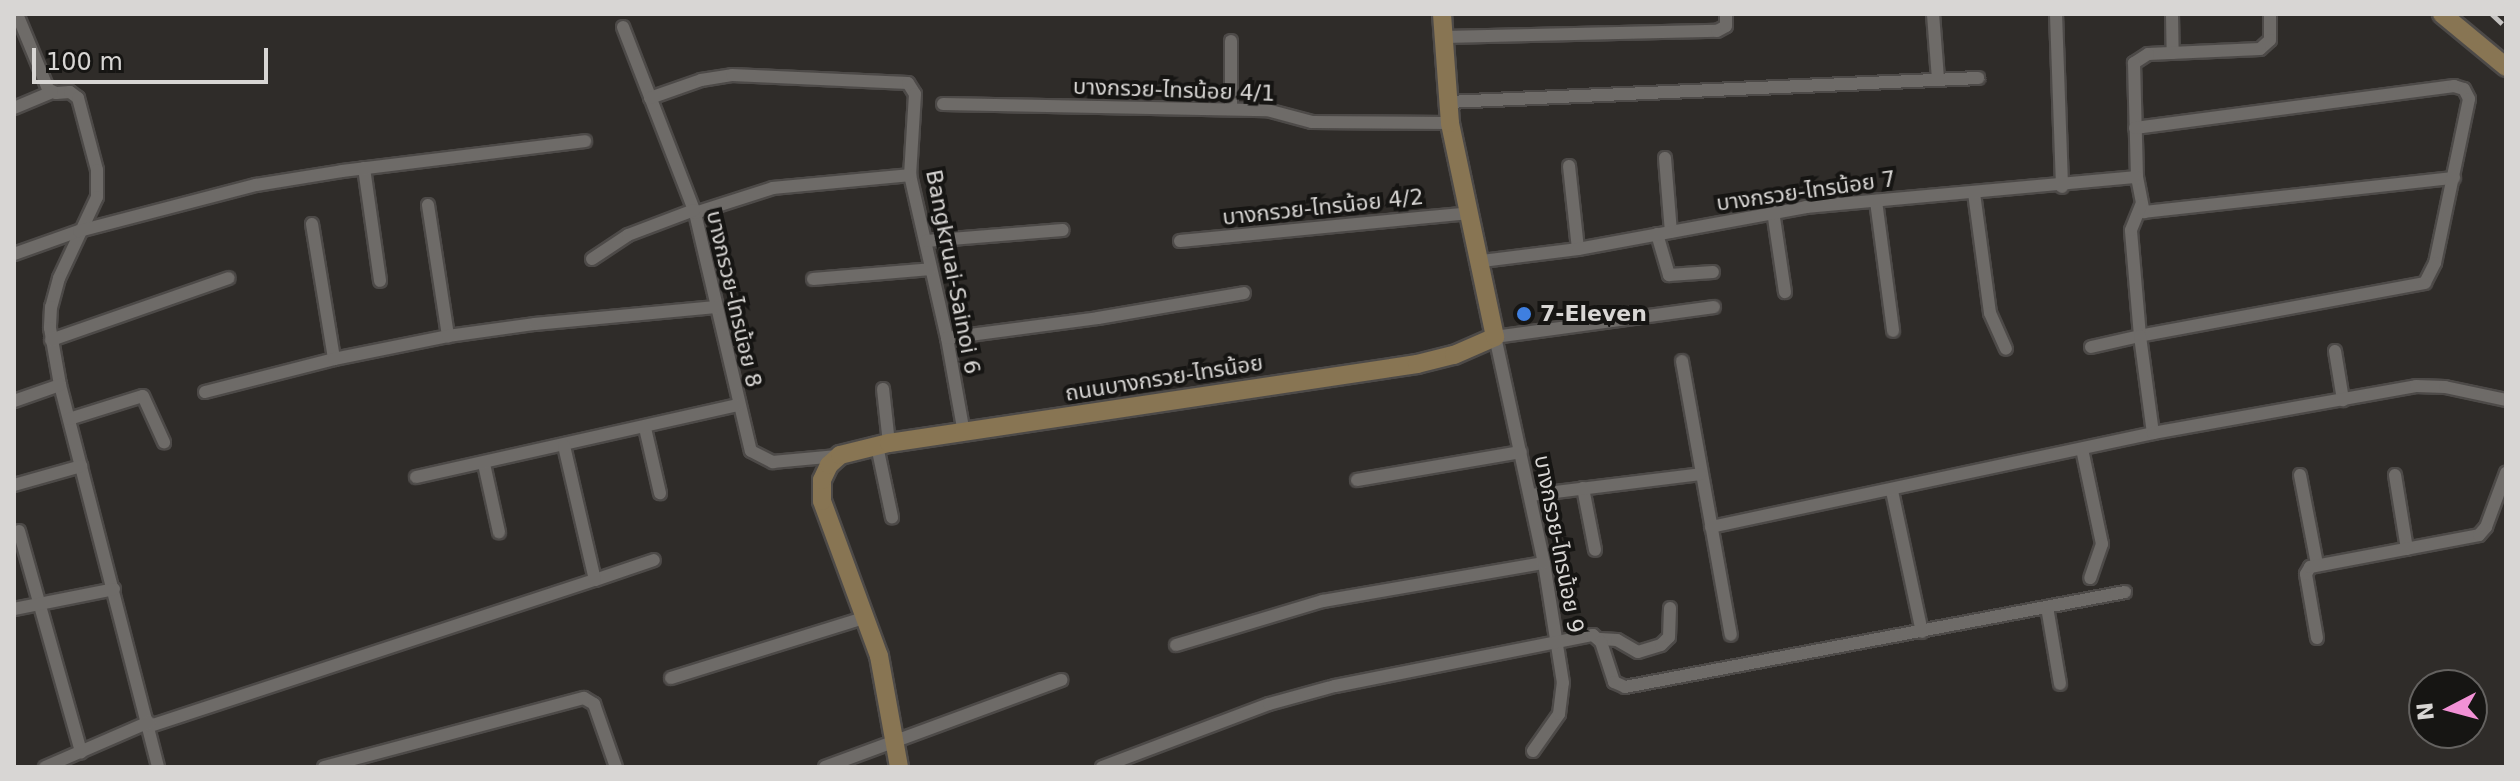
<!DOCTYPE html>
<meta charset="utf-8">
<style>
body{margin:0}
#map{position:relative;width:2520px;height:781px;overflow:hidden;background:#2f2c29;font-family:"DejaVu Sans","Noto Sans Thai",sans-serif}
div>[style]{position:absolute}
.roads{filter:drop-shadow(2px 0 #4d4a48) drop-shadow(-2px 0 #4d4a48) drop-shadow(0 2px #4d4a48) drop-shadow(0 -2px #4d4a48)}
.minor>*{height:12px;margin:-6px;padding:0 6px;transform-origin:6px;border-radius:6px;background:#6e6b68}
.secondary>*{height:18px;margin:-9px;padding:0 9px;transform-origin:9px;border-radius:9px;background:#887553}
.rail>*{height:5px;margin-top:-2.5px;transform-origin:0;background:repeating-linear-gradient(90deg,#c4c2c0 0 14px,transparent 0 28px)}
.dots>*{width:22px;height:22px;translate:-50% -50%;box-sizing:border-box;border:4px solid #161513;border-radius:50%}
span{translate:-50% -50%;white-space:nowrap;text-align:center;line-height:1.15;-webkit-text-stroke:8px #161513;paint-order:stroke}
.street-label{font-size:22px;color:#d8d6d4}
.poi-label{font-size:22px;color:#d8d6d4;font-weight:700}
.left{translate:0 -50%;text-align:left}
.frame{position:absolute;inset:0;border:16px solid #d8d6d4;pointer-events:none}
.north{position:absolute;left:2408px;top:669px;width:80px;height:80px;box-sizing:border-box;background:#161513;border:2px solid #646260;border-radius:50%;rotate:264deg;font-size:22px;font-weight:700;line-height:32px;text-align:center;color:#d8d6d4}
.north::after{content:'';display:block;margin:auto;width:28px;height:36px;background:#f291d6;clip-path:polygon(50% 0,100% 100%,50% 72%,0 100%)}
.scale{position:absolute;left:32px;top:48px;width:236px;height:36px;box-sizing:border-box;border:4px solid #d8d6d4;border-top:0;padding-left:10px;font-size:24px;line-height:28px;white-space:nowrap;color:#d8d6d4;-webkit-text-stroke:6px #161513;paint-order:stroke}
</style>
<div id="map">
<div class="roads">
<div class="minor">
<i style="left:17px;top:14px;width:81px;rotate:67.5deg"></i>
<i style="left:48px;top:89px;width:9px;rotate:27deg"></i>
<i style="left:56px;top:93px;width:14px;rotate:-4deg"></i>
<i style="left:70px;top:92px;width:10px;rotate:37deg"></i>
<i style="left:78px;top:98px;width:74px;rotate:75.2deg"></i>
<i style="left:97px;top:170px;width:27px;rotate:90deg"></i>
<i style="left:97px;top:197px;width:89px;rotate:115.1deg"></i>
<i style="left:59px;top:278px;width:30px;rotate:105deg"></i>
<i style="left:51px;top:307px;width:21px;rotate:93deg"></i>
<i style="left:50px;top:328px;width:58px;rotate:80deg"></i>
<i style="left:60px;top:385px;width:394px;rotate:75.6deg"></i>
<i style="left:1933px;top:14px;width:65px;rotate:85.6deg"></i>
<i style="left:2056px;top:14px;width:173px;rotate:88deg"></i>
<i style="left:2172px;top:14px;width:39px;rotate:89deg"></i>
<i style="left:2270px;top:14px;width:26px;rotate:90deg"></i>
<i style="left:2270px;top:40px;width:13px;rotate:138deg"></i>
<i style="left:2260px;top:49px;width:112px;rotate:177.4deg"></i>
<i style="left:2148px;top:54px;width:17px;rotate:147deg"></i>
<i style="left:2134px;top:63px;width:114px;rotate:88.5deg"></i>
<i style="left:2137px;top:177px;width:36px;rotate:79deg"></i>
<i style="left:2144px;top:212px;width:312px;rotate:-6.3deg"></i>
<i style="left:623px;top:27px;width:199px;rotate:68.8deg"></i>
<i style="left:695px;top:213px;width:244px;rotate:76.8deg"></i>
<i style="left:751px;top:451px;width:25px;rotate:27deg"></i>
<i style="left:773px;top:462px;width:64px;rotate:-5.4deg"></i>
<i style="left:1444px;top:37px;width:273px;rotate:-1.3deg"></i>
<i style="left:1717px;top:31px;width:10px;rotate:-29deg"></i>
<i style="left:1726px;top:26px;width:12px;rotate:-90deg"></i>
<i style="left:1231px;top:41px;width:68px;rotate:90deg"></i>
<i style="left:650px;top:98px;width:54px;rotate:-19.4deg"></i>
<i style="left:701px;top:80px;width:31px;rotate:-9deg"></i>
<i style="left:732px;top:75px;width:176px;rotate:2.6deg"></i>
<i style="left:908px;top:83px;width:13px;rotate:58deg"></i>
<i style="left:915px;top:94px;width:81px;rotate:93.5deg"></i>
<i style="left:910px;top:175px;width:167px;rotate:77.2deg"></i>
<i style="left:947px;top:338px;width:97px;rotate:79.9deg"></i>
<i style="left:1448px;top:102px;width:531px;rotate:-2.59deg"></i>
<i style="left:943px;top:104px;width:324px;rotate:1.1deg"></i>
<i style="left:1267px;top:110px;width:47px;rotate:14.9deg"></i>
<i style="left:1312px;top:122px;width:138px;rotate:0.4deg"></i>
<i style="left:14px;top:108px;width:41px;rotate:-22.8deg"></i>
<i style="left:2135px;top:128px;width:322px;rotate:-7.5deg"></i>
<i style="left:2454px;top:86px;width:10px;rotate:17deg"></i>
<i style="left:2464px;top:89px;width:11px;rotate:63deg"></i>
<i style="left:2469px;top:99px;width:167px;rotate:101.7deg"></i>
<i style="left:2435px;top:263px;width:22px;rotate:117deg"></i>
<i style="left:2425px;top:283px;width:290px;rotate:169.5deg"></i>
<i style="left:2140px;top:336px;width:106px;rotate:-94.9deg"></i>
<i style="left:2131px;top:230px;width:27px;rotate:-68deg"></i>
<i style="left:1665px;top:158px;width:74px;rotate:85.4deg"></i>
<i style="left:1569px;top:166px;width:83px;rotate:83.8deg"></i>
<i style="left:364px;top:168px;width:114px;rotate:81.9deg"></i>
<i style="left:1974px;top:193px;width:121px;rotate:82.4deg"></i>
<i style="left:1990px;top:313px;width:39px;rotate:66deg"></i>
<i style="left:1876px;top:201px;width:131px;rotate:82.5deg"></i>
<i style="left:428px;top:205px;width:133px;rotate:81.3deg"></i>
<i style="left:1773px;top:211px;width:82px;rotate:81.6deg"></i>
<i style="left:695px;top:213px;width:82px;rotate:-17.8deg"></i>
<i style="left:773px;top:188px;width:138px;rotate:-5.4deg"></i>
<i style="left:312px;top:224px;width:137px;rotate:80.7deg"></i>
<i style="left:1657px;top:234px;width:43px;rotate:73.7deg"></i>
<i style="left:1669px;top:275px;width:44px;rotate:-3.9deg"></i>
<i style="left:926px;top:241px;width:137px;rotate:-4.6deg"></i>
<i style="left:1180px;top:241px;width:291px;rotate:-5.5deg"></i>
<i style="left:14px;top:254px;width:69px;rotate:-19.5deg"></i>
<i style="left:79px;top:231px;width:183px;rotate:-14.6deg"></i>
<i style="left:256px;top:185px;width:87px;rotate:-9.2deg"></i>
<i style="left:342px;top:171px;width:245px;rotate:-7deg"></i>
<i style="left:592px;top:259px;width:43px;rotate:-33.7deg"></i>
<i style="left:628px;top:235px;width:71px;rotate:-20.7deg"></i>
<i style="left:1482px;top:261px;width:97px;rotate:-7.1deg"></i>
<i style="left:1578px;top:249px;width:232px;rotate:-10.4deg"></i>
<i style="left:1806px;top:207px;width:332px;rotate:-5.2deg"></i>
<i style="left:813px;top:279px;width:118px;rotate:-4.8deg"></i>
<i style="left:947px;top:338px;width:152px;rotate:-7.5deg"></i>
<i style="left:1098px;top:318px;width:148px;rotate:-9.7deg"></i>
<i style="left:51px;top:340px;width:188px;rotate:-19.2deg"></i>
<i style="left:2091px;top:347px;width:50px;rotate:-12.7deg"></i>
<i style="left:2140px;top:336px;width:98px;rotate:82.4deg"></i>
<i style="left:2335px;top:351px;width:50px;rotate:80.7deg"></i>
<i style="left:1682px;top:361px;width:278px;rotate:79.9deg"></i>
<i style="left:883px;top:389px;width:54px;rotate:83.7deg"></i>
<i style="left:205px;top:392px;width:133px;rotate:-14.3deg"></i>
<i style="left:334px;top:359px;width:116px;rotate:-11.4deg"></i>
<i style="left:448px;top:336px;width:88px;rotate:-7.9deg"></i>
<i style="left:535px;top:324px;width:181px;rotate:-5.4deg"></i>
<i style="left:14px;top:401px;width:49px;rotate:-19.2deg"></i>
<i style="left:69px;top:419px;width:77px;rotate:-17.3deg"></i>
<i style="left:143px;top:396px;width:51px;rotate:65.5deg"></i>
<i style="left:645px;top:428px;width:67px;rotate:77deg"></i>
<i style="left:877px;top:446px;width:73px;rotate:78.1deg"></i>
<i style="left:2082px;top:449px;width:97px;rotate:78.1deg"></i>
<i style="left:2102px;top:544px;width:36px;rotate:109deg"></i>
<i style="left:484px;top:464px;width:70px;rotate:77.6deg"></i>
<i style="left:2300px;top:475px;width:91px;rotate:79.2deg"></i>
<i style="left:2395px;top:475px;width:75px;rotate:80.8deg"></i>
<i style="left:416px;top:477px;width:330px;rotate:-12.6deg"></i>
<i style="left:1357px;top:480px;width:166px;rotate:-9.7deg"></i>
<i style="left:14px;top:485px;width:70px;rotate:-15.8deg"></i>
<i style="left:1583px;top:488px;width:63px;rotate:79deg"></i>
<i style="left:1892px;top:491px;width:144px;rotate:78deg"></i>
<i style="left:1531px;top:495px;width:171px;rotate:-7deg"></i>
<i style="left:1711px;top:527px;width:452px;rotate:-12deg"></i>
<i style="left:2153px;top:433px;width:267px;rotate:-10.1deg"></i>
<i style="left:2416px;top:386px;width:29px;rotate:2deg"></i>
<i style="left:2445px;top:387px;width:62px;rotate:12deg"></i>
<i style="left:19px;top:531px;width:230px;rotate:74.3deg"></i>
<i style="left:595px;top:580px;width:62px;rotate:-18.7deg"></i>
<i style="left:2047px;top:607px;width:78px;rotate:80.4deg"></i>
<i style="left:14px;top:609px;width:102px;rotate:-11.3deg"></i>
<i style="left:2317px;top:638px;width:65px;rotate:-99.8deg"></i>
<i style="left:2306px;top:574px;width:8px;rotate:-60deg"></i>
<i style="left:2310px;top:567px;width:172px;rotate:-10.7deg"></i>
<i style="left:2479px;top:535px;width:11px;rotate:-49deg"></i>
<i style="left:2486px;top:527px;width:58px;rotate:-69.7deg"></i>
<i style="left:1600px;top:639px;width:17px;rotate:3deg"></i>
<i style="left:1617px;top:640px;width:24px;rotate:30deg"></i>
<i style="left:1638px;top:652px;width:24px;rotate:-17deg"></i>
<i style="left:1661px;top:645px;width:11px;rotate:-45deg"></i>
<i style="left:1669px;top:637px;width:29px;rotate:-88deg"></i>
<i style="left:1176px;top:645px;width:153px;rotate:-16.7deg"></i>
<i style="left:1323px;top:601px;width:224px;rotate:-9.8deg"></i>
<i style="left:671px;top:678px;width:205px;rotate:-17.3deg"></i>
<i style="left:150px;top:726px;width:468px;rotate:-18.2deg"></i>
<i style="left:595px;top:580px;width:138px;rotate:-103deg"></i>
<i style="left:1533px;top:751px;width:45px;rotate:-54.9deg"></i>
<i style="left:1559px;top:714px;width:31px;rotate:-83deg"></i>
<i style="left:1563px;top:683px;width:121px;rotate:-99deg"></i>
<i style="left:1544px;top:563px;width:231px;rotate:-102.2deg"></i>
<i style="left:1495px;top:337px;width:221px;rotate:-7.8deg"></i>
<i style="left:45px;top:767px;width:113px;rotate:-23.4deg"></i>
<i style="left:324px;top:767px;width:269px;rotate:-14.9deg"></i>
<i style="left:584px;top:698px;width:12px;rotate:31deg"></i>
<i style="left:594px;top:704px;width:67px;rotate:70.8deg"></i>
<i style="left:825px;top:767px;width:252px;rotate:-20.2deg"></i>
<i style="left:1102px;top:767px;width:178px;rotate:-20.7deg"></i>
<i style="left:1269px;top:704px;width:68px;rotate:-15.3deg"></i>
<i style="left:1335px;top:686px;width:263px;rotate:-11.2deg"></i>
<i style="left:1593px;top:635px;width:11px;rotate:41deg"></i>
<i style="left:1601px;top:642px;width:42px;rotate:72deg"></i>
<i style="left:1614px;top:682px;width:12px;rotate:24deg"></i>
<i style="left:1625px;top:687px;width:509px;rotate:-10.76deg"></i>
</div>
<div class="secondary">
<i style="left:2442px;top:14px;width:83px;rotate:39.6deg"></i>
<i style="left:899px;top:767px;width:113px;rotate:-100.2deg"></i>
<i style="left:879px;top:656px;width:165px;rotate:-110.2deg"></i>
<i style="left:822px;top:501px;width:21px;rotate:-90deg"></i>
<i style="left:822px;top:480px;width:17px;rotate:-65deg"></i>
<i style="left:829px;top:465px;width:15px;rotate:-42deg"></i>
<i style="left:840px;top:455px;width:50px;rotate:-13.8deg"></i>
<i style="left:889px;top:443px;width:534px;rotate:-8.51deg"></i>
<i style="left:1417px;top:364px;width:38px;rotate:-14deg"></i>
<i style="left:1454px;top:355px;width:45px;rotate:-23.7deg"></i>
<i style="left:1495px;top:337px;width:219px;rotate:-101.9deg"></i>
<i style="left:1450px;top:123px;width:109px;rotate:-94.2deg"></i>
</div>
</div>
<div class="rail">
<i style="left:2492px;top:14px;width:19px;rotate:43deg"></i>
</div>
<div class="dots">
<i style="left:1524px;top:314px;background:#3f7fe0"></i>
</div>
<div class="street-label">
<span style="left:1174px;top:90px;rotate:2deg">บางกรวย-ไทรน้อย 4/1</span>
<span style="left:1806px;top:191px;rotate:-8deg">บางกรวย-ไทรน้อย 7</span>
<span style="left:1323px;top:207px;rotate:-6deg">บางกรวย-ไทรน้อย 4/2</span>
<span style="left:953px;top:272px;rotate:79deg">Bangkruai-Sainoi 6</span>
<span style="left:734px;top:299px;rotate:77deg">บางกรวย-ไทรน้อย 8</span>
<span style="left:1164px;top:378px;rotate:-9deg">ถนนบางกรวย-ไทรน้อย</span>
<span style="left:1559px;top:544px;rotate:79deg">บางกรวย-ไทรน้อย 9</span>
</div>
<div class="poi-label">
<span class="left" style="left:1540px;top:314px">7-Eleven</span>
</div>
<div class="frame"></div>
<div class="north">N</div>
<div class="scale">100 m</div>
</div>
